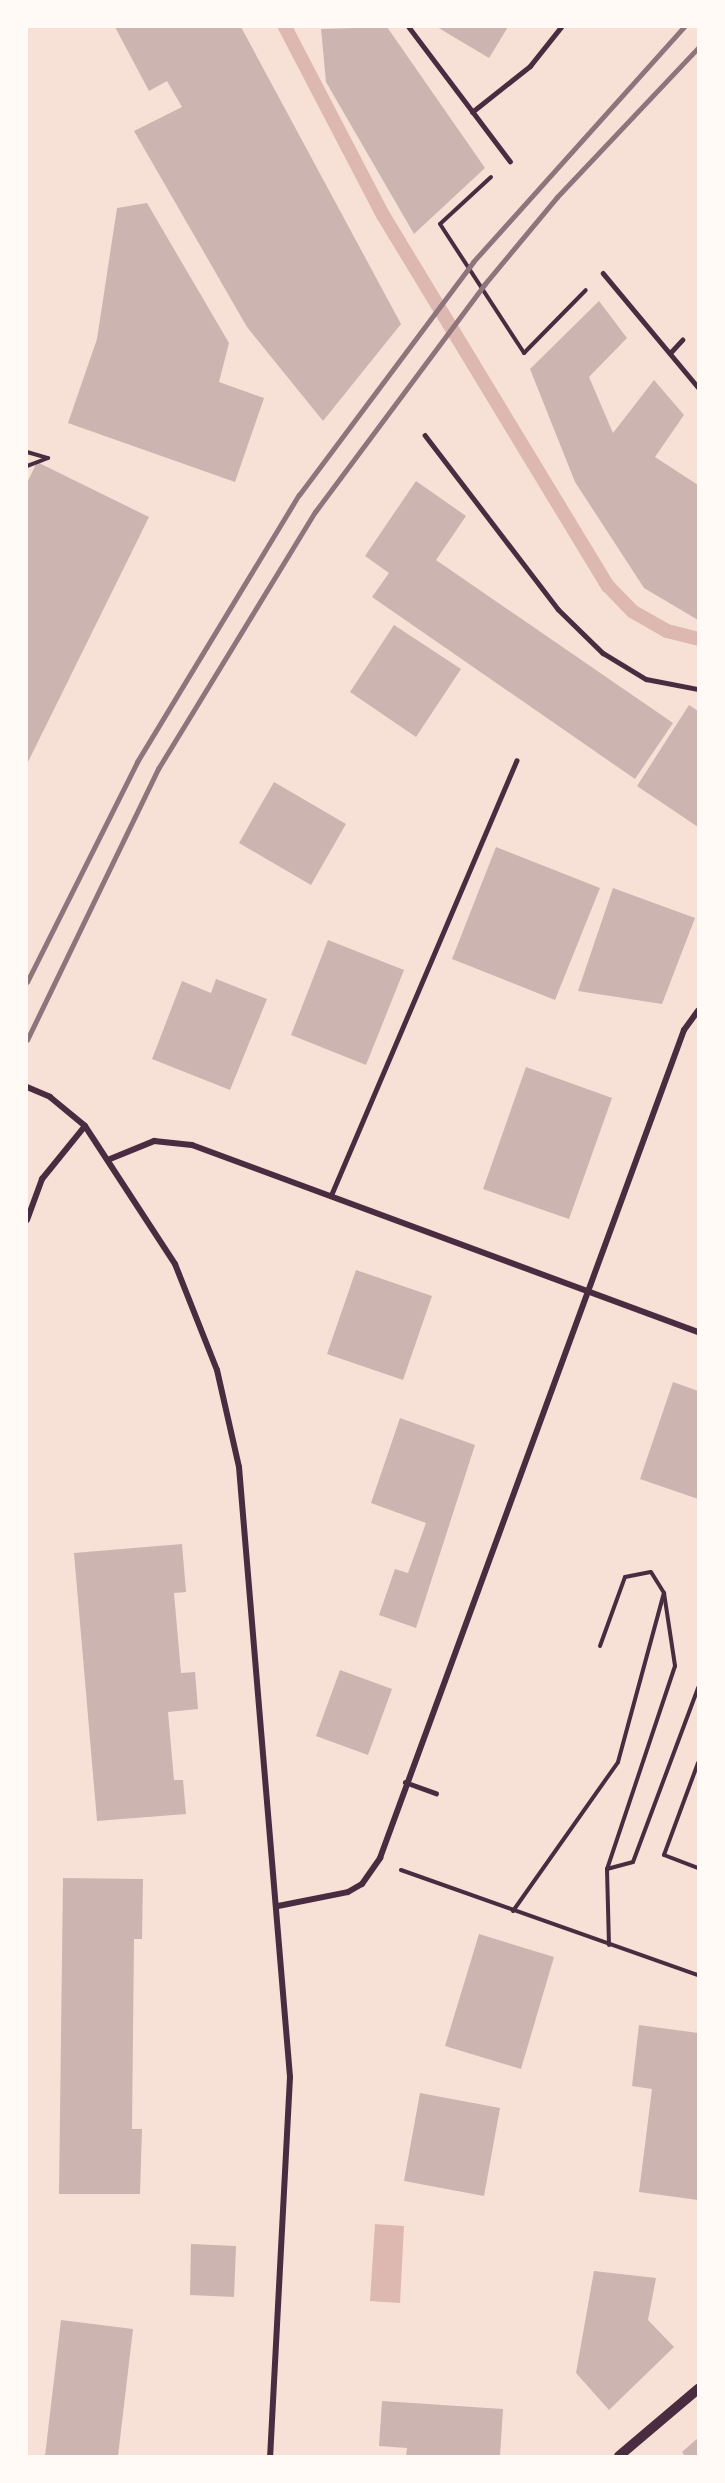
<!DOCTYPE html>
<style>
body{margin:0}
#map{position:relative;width:725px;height:2483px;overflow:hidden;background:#f7e1d7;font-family:Manrope,sans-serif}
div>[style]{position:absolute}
.water>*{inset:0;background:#dcb8b0}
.stream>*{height:14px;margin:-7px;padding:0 7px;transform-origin:7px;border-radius:7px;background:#dcb8b0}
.building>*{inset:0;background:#ccb4b1}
.path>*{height:4px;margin:-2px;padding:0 2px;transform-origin:2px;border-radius:2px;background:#4a2c40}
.service>*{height:4.5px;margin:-2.25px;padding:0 2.25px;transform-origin:2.25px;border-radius:2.25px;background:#4a2c40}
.minor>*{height:6px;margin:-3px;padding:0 3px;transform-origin:3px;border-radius:3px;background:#4a2c40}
.tertiary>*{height:10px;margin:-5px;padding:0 5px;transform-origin:5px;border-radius:5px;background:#4a2c40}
.rail>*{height:4.5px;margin:-2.25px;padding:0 2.25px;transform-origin:2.25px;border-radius:2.25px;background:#8f747c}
span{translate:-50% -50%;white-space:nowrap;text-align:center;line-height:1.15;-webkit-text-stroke:4.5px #fffaf5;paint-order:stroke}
.frame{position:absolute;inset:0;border:28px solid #fffaf5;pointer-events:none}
</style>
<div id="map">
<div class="water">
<i style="clip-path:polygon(375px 2224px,404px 2226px,400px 2303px,370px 2301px)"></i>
</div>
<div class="stream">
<i style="left:285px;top:27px;width:212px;rotate:62.5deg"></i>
<i style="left:383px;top:215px;width:434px;rotate:58.8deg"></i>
<i style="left:608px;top:586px;width:35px;rotate:46deg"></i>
<i style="left:632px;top:611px;width:40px;rotate:29.7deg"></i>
<i style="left:667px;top:631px;width:32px;rotate:14deg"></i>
</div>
<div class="building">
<i style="clip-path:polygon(115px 27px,241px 27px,401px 324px,323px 421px,247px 327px,134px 131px,182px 107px,167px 81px,149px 91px)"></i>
<i style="clip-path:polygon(387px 27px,485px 168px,414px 234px,326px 82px,321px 29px)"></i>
<i style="clip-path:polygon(437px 27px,508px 27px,489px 58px)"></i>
<i style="clip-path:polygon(147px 203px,229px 343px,219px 382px,264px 398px,235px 482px,68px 423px,97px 339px,117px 208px)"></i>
<i style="clip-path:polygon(599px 301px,627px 338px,589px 377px,613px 433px,654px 380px,684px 415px,655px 457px,698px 485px,698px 620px,644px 588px,575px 482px,530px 369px)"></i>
<i style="clip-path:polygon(37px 462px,149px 517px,27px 764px,27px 483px)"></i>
<i style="clip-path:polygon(416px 481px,466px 516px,436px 560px,673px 723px,635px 779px,372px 597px,389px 573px,365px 556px)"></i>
<i style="clip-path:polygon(394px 625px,461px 669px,416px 737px,350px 692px)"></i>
<i style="clip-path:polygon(689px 705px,698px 711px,698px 827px,637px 786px)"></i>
<i style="clip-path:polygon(274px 782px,346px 824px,311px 885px,239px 843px)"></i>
<i style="clip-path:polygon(496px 847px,600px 888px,555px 1000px,452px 959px)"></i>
<i style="clip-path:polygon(613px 888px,695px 918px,662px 1004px,578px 991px)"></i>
<i style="clip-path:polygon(328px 940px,404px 970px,366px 1065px,291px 1035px)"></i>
<i style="clip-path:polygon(216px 979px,267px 999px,230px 1090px,152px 1059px,182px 981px,211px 993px)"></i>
<i style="clip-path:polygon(526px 1067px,612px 1098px,569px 1219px,483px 1189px)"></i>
<i style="clip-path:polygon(356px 1270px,432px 1296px,403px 1380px,327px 1354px)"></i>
<i style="clip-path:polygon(673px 1382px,698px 1391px,698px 1499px,640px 1479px)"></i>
<i style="clip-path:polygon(400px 1418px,475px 1445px,416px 1628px,379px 1615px,395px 1569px,408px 1573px,426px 1523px,371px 1503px)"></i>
<i style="clip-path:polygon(182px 1544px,186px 1592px,174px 1593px,181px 1673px,195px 1672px,198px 1709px,168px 1712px,174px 1780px,183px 1780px,186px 1814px,97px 1821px,74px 1553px)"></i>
<i style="clip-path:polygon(340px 1670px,392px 1689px,368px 1755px,316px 1736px)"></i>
<i style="clip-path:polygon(63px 1878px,143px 1879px,142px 1939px,134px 1939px,132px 2129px,142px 2129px,140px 2194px,59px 2194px)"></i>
<i style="clip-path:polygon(479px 1934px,554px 1957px,521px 2069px,445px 2046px)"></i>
<i style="clip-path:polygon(639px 2025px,698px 2033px,698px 2200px,639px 2192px,652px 2089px,632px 2086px)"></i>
<i style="clip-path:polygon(420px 2093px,500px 2108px,484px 2196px,404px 2181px)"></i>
<i style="clip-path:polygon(191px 2244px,236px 2246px,234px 2297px,190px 2295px)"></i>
<i style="clip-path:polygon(594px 2271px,656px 2278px,648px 2320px,674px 2347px,609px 2410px,576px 2373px)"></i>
<i style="clip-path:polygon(61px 2320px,133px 2329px,118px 2456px,45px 2456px)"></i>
<i style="clip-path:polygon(382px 2401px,503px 2409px,500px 2456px,406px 2456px,407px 2448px,379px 2446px)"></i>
<i style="clip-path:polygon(698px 2438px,698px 2456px,685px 2456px,682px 2452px)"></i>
</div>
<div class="path">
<i style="left:491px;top:177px;width:69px;rotate:137.3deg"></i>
<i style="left:440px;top:224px;width:154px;rotate:56.9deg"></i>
<i style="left:524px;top:353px;width:88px;rotate:-45.5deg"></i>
<i style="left:27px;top:452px;width:22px;rotate:16deg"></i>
<i style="left:48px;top:458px;width:22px;rotate:159deg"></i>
<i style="left:600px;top:1646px;width:73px;rotate:-70.1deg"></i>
<i style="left:625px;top:1577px;width:26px;rotate:-11deg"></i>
<i style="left:651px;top:1572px;width:25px;rotate:58deg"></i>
<i style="left:698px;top:1763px;width:98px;rotate:110.3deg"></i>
<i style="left:664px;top:1855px;width:36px;rotate:21deg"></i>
<i style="left:607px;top:1869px;width:76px;rotate:88.5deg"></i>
<i style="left:401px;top:1870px;width:315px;rotate:19.5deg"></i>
<i style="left:513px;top:1911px;width:182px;rotate:-54.8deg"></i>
<i style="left:618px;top:1762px;width:175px;rotate:-74.8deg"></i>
<i style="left:664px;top:1593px;width:74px;rotate:81.4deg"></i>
<i style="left:675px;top:1666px;width:214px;rotate:108.5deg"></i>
<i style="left:607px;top:1869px;width:27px;rotate:-15deg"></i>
<i style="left:633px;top:1862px;width:186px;rotate:-69.5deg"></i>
</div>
<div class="service">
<i style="left:409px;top:27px;width:168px;rotate:53deg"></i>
<i style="left:472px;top:112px;width:74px;rotate:-38.4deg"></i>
<i style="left:530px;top:66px;width:50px;rotate:-51.5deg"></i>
<i style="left:603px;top:273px;width:148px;rotate:50.2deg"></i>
<i style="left:670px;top:353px;width:18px;rotate:-47deg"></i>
<i style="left:425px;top:435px;width:219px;rotate:52.6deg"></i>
<i style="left:558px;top:609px;width:63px;rotate:44.4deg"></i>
<i style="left:603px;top:653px;width:50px;rotate:31.2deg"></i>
<i style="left:646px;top:679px;width:53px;rotate:10.9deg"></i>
<i style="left:332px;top:1193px;width:470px;rotate:-66.9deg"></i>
<i style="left:405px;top:1782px;width:33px;rotate:20deg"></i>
</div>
<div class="minor">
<i style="left:27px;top:1087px;width:25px;rotate:23deg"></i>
<i style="left:50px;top:1097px;width:45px;rotate:39.6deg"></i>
<i style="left:85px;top:1126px;width:165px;rotate:56.9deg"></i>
<i style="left:175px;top:1264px;width:114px;rotate:68.4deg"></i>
<i style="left:217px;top:1370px;width:99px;rotate:77.2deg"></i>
<i style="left:239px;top:1467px;width:612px;rotate:85.22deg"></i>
<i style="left:290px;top:2077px;width:380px;rotate:93deg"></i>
<i style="left:110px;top:1159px;width:48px;rotate:-22.2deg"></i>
<i style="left:154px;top:1141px;width:38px;rotate:6deg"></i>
<i style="left:192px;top:1145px;width:539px;rotate:20.28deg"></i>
<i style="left:27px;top:1220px;width:44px;rotate:-69.9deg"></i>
<i style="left:42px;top:1179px;width:68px;rotate:-50.9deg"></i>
<i style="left:278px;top:1906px;width:71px;rotate:-11.3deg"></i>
<i style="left:348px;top:1892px;width:16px;rotate:-30deg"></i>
<i style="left:362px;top:1884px;width:32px;rotate:-55deg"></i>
<i style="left:380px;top:1858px;width:882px;rotate:-69.84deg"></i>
<i style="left:684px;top:1030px;width:24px;rotate:-54deg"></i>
</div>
<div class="tertiary">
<i style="left:619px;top:2456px;width:104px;rotate:-40.3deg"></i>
</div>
<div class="rail">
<i style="left:27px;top:982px;width:246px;rotate:-63.4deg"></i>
<i style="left:137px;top:762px;width:312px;rotate:-58.8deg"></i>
<i style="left:299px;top:495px;width:291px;rotate:-53.2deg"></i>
<i style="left:473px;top:262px;width:316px;rotate:-48.1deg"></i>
<i style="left:27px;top:1040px;width:301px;rotate:-64.2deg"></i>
<i style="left:158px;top:769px;width:301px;rotate:-58.6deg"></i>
<i style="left:315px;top:512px;width:283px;rotate:-53.3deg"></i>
<i style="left:484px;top:285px;width:114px;rotate:-50.3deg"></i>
<i style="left:557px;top:197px;width:205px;rotate:-46.6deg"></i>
</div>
<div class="frame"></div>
</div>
